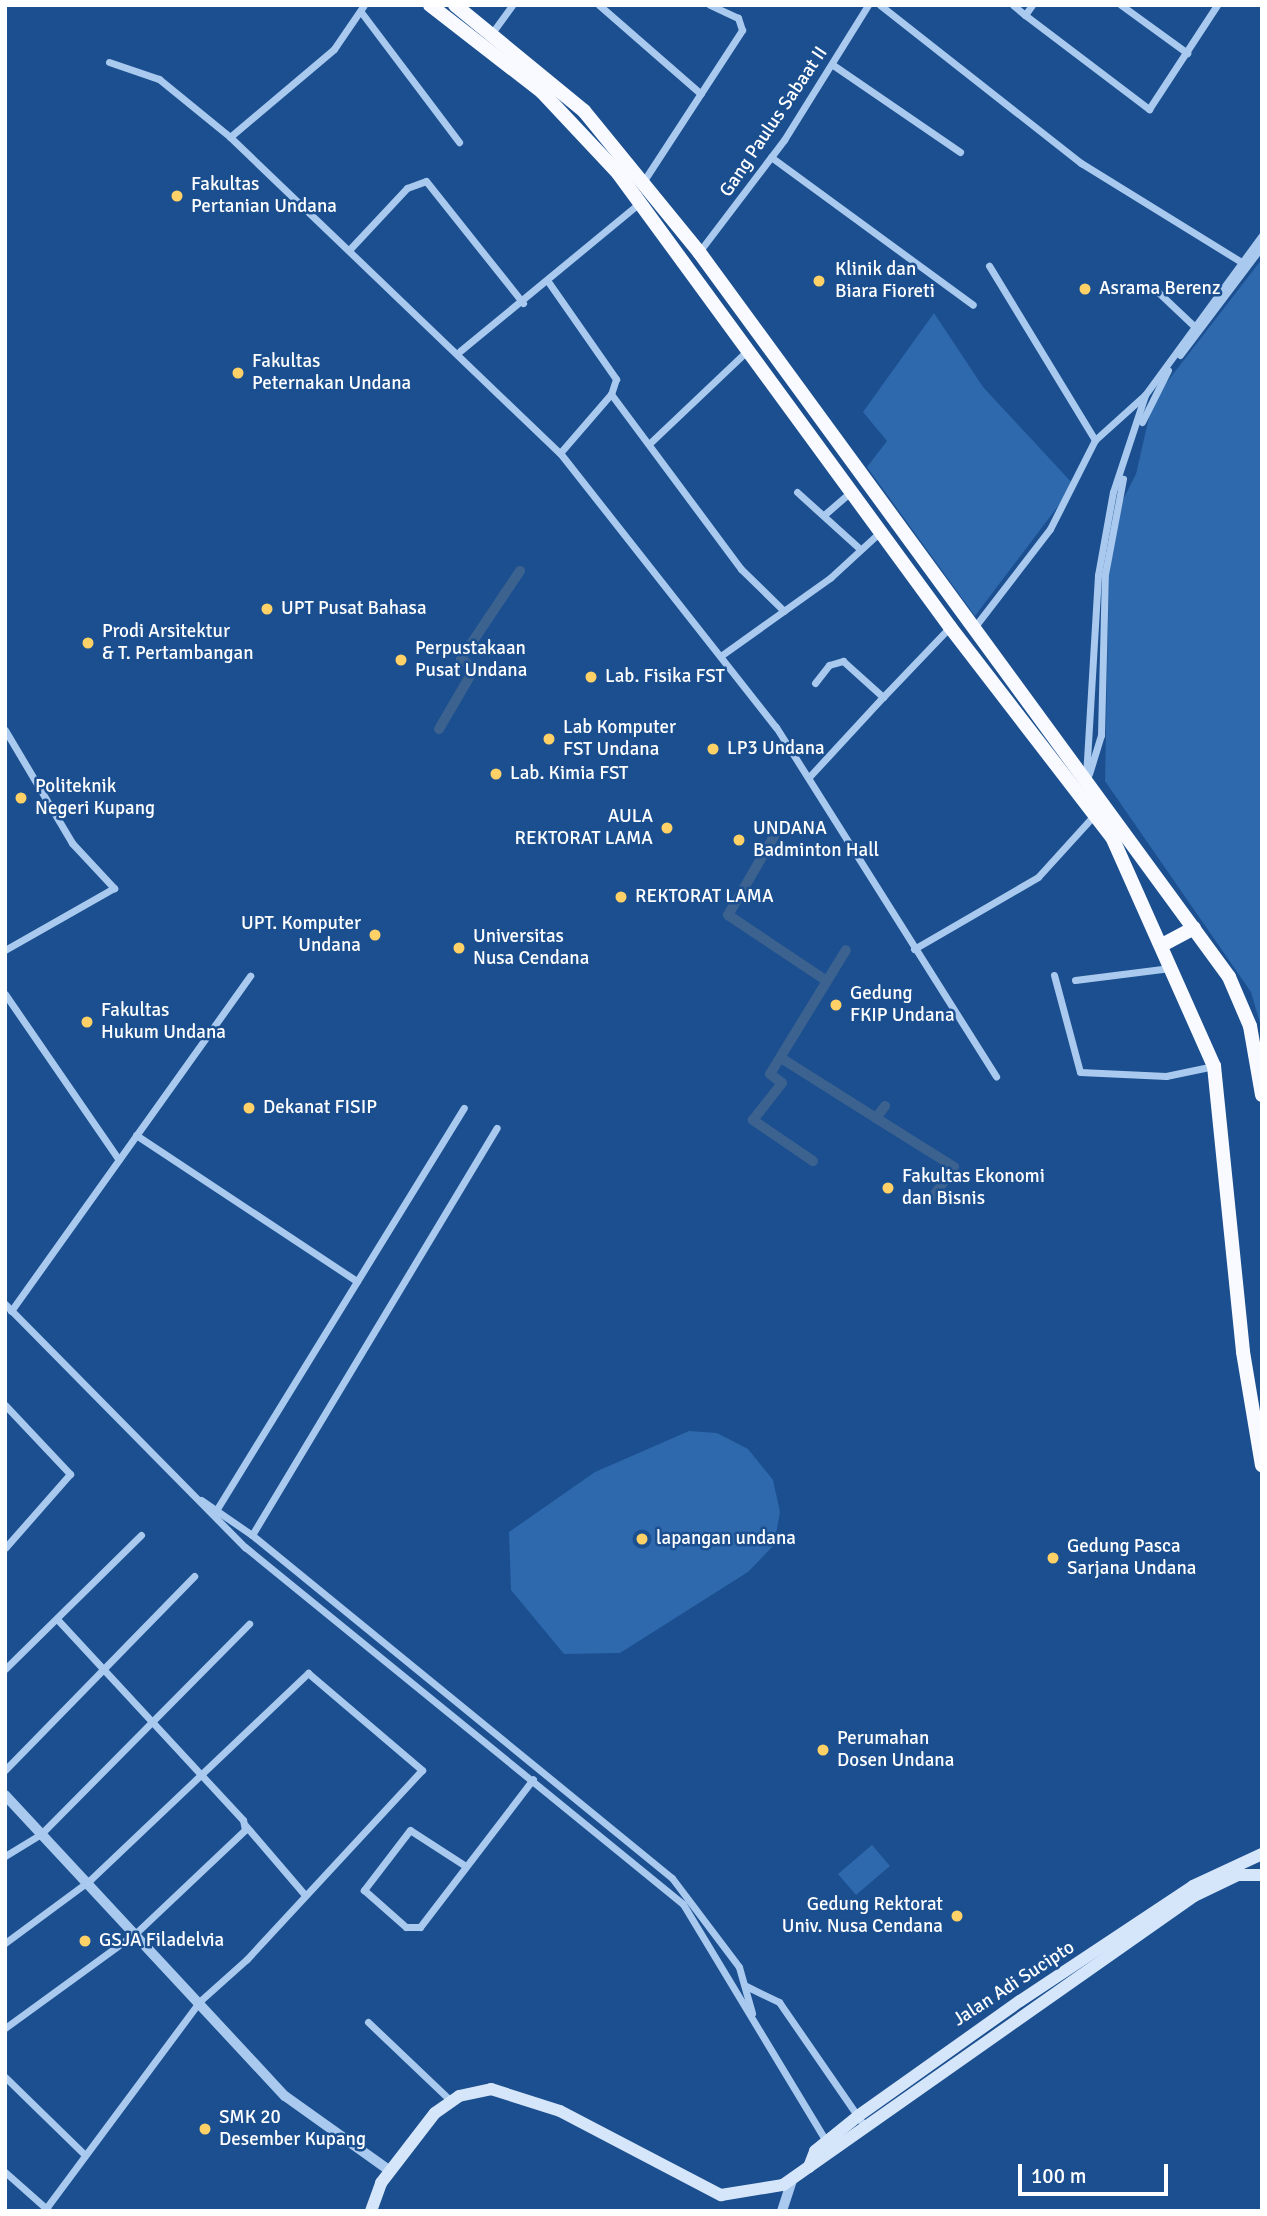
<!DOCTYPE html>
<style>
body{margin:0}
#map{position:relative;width:1267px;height:2216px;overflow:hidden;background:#1b4f8f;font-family:Signika,sans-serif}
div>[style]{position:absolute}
.green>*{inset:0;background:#2e69ad}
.canal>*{height:10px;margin:-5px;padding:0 5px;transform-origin:5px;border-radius:5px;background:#3c6290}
.minor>*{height:7px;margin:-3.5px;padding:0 3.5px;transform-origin:3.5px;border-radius:3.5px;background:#a9c9ee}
.tertiary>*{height:10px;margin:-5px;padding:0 5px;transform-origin:5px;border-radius:5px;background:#a9c9ee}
.secondary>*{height:12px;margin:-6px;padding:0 6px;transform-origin:6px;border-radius:6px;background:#d6e6fa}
.trunk>*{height:14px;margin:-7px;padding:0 7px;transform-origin:7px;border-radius:7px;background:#f8faff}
.dots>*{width:19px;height:19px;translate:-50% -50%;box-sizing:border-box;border:4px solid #1b4f8f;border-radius:50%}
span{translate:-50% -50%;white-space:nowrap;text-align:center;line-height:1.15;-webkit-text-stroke:5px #1b4f8f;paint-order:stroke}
.street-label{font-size:19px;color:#fff}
.poi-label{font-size:19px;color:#fff}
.left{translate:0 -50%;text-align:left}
.right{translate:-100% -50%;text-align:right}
.frame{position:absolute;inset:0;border:7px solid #fff;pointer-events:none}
.scale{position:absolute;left:1018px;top:2164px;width:150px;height:32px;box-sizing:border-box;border:4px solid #fff;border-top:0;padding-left:9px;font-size:21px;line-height:24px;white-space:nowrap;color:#fff;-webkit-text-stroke:5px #1b4f8f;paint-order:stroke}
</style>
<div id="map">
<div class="green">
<i style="clip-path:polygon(1262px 259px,1262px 1030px,1251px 992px,1105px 781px,1110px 525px,1136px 474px,1153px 400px)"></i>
<i style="clip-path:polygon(934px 313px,983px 387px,1074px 485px,975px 616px,867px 467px,887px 441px,863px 412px)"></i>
<i style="clip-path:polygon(689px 1431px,717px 1433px,748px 1449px,773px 1480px,780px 1512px,774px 1545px,748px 1572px,620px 1653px,564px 1654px,511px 1590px,509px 1532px,595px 1472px)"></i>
<i style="clip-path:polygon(872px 1845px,890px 1866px,856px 1895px,838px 1874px)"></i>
</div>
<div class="canal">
<i style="left:439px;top:729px;width:69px;rotate:-59.7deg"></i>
<i style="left:474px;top:669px;width:16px;rotate:-142deg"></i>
<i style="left:461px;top:659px;width:106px;rotate:-56.2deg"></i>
<i style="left:767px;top:828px;width:10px;rotate:29deg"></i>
<i style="left:776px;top:833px;width:95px;rotate:120.3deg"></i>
<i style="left:728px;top:915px;width:115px;rotate:33.7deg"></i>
<i style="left:781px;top:1058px;width:112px;rotate:32.3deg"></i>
<i style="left:876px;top:1118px;width:15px;rotate:-53deg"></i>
<i style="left:876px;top:1118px;width:92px;rotate:32.1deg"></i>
<i style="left:954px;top:1167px;width:35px;rotate:125deg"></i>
<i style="left:813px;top:1161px;width:73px;rotate:-145.7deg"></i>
<i style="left:753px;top:1120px;width:47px;rotate:-51.9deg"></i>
<i style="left:782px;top:1083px;width:15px;rotate:-143deg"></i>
<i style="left:770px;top:1074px;width:145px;rotate:-58.5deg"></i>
</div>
<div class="minor">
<i style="left:599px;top:5px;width:135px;rotate:41.1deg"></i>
<i style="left:880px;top:5px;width:256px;rotate:38.2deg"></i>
<i style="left:1081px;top:163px;width:188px;rotate:31.7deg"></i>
<i style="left:1013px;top:5px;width:16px;rotate:40deg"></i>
<i style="left:1025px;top:15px;width:12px;rotate:-55deg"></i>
<i style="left:1121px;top:5px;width:82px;rotate:36deg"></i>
<i style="left:361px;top:12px;width:163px;rotate:53deg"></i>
<i style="left:1025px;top:15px;width:156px;rotate:37.2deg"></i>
<i style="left:1149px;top:109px;width:124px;rotate:-56.8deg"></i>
<i style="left:492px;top:33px;width:34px;rotate:-54deg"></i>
<i style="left:109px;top:62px;width:53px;rotate:18.8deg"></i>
<i style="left:159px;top:79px;width:92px;rotate:39.2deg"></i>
<i style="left:230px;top:137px;width:457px;rotate:43.8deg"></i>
<i style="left:560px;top:453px;width:349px;rotate:51.8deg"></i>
<i style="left:776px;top:727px;width:413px;rotate:57.8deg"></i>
<i style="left:833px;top:65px;width:154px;rotate:34.4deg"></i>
<i style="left:230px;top:137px;width:136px;rotate:-40.2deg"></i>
<i style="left:334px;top:49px;width:53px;rotate:-55.7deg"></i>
<i style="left:771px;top:157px;width:250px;rotate:36.2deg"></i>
<i style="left:645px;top:179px;width:178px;rotate:-56.9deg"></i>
<i style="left:742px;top:30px;width:13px;rotate:-108deg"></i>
<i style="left:738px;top:18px;width:31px;rotate:-155deg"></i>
<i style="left:349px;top:250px;width:85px;rotate:-46.9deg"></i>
<i style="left:407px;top:188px;width:20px;rotate:-20deg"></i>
<i style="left:426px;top:181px;width:156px;rotate:51.5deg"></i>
<i style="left:699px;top:252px;width:141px;rotate:-52.8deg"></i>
<i style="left:784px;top:140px;width:159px;rotate:-58.1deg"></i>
<i style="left:547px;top:280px;width:121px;rotate:55.1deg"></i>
<i style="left:616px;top:379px;width:16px;rotate:108deg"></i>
<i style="left:611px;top:394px;width:78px;rotate:130.8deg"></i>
<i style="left:1159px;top:293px;width:51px;rotate:43.4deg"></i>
<i style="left:460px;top:351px;width:234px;rotate:-39.5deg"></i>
<i style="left:1180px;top:355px;width:136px;rotate:-53deg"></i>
<i style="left:611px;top:394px;width:218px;rotate:53.4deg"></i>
<i style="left:741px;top:569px;width:60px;rotate:44.3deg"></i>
<i style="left:1142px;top:422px;width:58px;rotate:-63.4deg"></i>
<i style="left:1095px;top:440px;width:67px;rotate:-42deg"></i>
<i style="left:651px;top:442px;width:134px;rotate:-43.5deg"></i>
<i style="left:797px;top:492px;width:84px;rotate:42.1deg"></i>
<i style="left:824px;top:515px;width:35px;rotate:-41deg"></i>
<i style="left:973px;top:629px;width:126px;rotate:-52.4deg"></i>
<i style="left:1050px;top:529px;width:100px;rotate:-63.2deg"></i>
<i style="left:1095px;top:440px;width:204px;rotate:-121.3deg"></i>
<i style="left:722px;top:655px;width:133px;rotate:-35.5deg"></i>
<i style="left:830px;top:578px;width:68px;rotate:-42.6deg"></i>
<i style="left:815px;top:683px;width:23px;rotate:-52deg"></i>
<i style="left:829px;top:665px;width:15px;rotate:-16deg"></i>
<i style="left:843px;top:661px;width:54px;rotate:42deg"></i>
<i style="left:883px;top:697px;width:97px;rotate:-46.3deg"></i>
<i style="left:5px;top:730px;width:131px;rotate:59.3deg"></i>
<i style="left:72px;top:843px;width:62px;rotate:47deg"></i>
<i style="left:114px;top:888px;width:125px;rotate:150.4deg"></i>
<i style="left:1089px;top:774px;width:41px;rotate:-72.9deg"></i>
<i style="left:1101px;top:735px;width:161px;rotate:-88.6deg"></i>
<i style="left:1105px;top:574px;width:97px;rotate:-79.3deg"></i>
<i style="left:810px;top:776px;width:108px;rotate:-47.3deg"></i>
<i style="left:1086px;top:777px;width:202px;rotate:-86.6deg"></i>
<i style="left:1098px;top:575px;width:84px;rotate:-79.8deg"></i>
<i style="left:1113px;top:492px;width:102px;rotate:-71.7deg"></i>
<i style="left:1145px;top:395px;width:198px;rotate:-53.8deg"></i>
<i style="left:914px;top:949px;width:143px;rotate:-30.1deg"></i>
<i style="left:1038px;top:877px;width:86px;rotate:-47.8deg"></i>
<i style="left:1054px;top:975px;width:100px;rotate:75deg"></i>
<i style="left:1080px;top:1072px;width:86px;rotate:2.7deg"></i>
<i style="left:1166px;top:1076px;width:49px;rotate:-11.8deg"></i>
<i style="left:1075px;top:980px;width:96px;rotate:-7.2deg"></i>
<i style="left:5px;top:994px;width:201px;rotate:55.5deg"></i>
<i style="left:136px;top:1135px;width:265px;rotate:33.5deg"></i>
<i style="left:5px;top:1304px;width:342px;rotate:45.4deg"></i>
<i style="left:245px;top:1547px;width:565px;rotate:39.18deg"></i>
<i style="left:683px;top:1904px;width:279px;rotate:58.9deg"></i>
<i style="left:11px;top:1311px;width:412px;rotate:-54.5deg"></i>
<i style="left:5px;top:1405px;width:95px;rotate:46.7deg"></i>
<i style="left:70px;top:1474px;width:98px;rotate:131.3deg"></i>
<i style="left:201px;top:1500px;width:62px;rotate:34.5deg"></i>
<i style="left:252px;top:1535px;width:542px;rotate:39.24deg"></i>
<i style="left:672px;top:1878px;width:111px;rotate:53deg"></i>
<i style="left:739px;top:1967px;width:48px;rotate:74.2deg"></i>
<i style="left:217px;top:1509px;width:471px;rotate:-58.4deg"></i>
<i style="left:252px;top:1535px;width:475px;rotate:-59deg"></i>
<i style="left:5px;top:1669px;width:191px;rotate:-44.6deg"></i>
<i style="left:5px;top:1770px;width:271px;rotate:-45.7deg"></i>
<i style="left:245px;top:1825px;width:92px;rotate:49.4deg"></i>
<i style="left:5px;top:1856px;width:42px;rotate:-31.4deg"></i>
<i style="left:41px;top:1834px;width:296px;rotate:-45.3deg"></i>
<i style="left:464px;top:1865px;width:64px;rotate:-147.1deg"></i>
<i style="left:410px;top:1830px;width:76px;rotate:127.5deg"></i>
<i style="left:364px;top:1890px;width:56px;rotate:41.4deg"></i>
<i style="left:406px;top:1927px;width:14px"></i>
<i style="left:420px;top:1927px;width:186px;rotate:-52.6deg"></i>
<i style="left:5px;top:1943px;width:106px;rotate:-36.5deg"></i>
<i style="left:90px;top:1880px;width:301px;rotate:-43.5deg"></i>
<i style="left:308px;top:1673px;width:150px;rotate:40.4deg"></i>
<i style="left:422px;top:1770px;width:258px;rotate:132.8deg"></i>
<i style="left:247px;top:1959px;width:63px;rotate:138.2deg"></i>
<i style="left:200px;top:2001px;width:262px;rotate:126.6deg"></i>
<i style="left:746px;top:1986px;width:37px;rotate:26deg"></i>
<i style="left:779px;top:2002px;width:153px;rotate:55.4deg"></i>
<i style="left:368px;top:2022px;width:115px;rotate:43.6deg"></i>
<i style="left:5px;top:2028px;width:163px;rotate:-36deg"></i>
<i style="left:137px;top:1932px;width:149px;rotate:-43.4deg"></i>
<i style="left:245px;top:1830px;width:10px;rotate:-101deg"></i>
<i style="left:243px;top:1820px;width:274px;rotate:-132.8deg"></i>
<i style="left:5px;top:2077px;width:110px;rotate:44.3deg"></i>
<i style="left:5px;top:2172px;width:59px;rotate:41.6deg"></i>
</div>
<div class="tertiary">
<i style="left:5px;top:1795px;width:411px;rotate:47.1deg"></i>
<i style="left:285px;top:2096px;width:129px;rotate:35.5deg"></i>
<i style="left:782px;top:2211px;width:33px;rotate:-72deg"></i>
</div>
<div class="secondary">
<i style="left:809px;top:2167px;width:17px;rotate:-69deg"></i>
<i style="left:815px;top:2151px;width:55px;rotate:-39.1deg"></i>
<i style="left:858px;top:2116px;width:199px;rotate:-35.4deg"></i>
<i style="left:1020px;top:2001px;width:208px;rotate:-33.6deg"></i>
<i style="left:1193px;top:1886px;width:76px;rotate:-24.9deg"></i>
<i style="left:371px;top:2211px;width:30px;rotate:-70deg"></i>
<i style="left:381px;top:2183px;width:88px;rotate:-52.4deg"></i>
<i style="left:435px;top:2113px;width:29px;rotate:-35deg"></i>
<i style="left:459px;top:2096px;width:33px;rotate:-12deg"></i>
<i style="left:491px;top:2089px;width:72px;rotate:17.7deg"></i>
<i style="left:560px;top:2111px;width:182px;rotate:27.6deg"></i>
<i style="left:721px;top:2195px;width:63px;rotate:-9.2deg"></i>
<i style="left:783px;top:2185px;width:502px;rotate:-35.11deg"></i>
<i style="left:1194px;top:1896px;width:49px;rotate:-25.5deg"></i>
<i style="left:1238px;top:1875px;width:24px"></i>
</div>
<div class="trunk">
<i style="left:430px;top:5px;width:142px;rotate:37.8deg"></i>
<i style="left:542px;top:92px;width:111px;rotate:46.8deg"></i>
<i style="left:618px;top:173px;width:562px;rotate:53.82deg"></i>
<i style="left:950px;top:627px;width:265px;rotate:52.4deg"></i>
<i style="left:1112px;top:837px;width:251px;rotate:66deg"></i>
<i style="left:1214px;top:1066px;width:287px;rotate:84.2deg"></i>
<i style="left:1243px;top:1352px;width:115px;rotate:80.5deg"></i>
<i style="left:455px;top:5px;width:167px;rotate:39.4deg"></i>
<i style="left:584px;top:111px;width:182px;rotate:50.8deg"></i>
<i style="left:699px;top:252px;width:898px;rotate:53.83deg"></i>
<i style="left:1229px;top:977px;width:53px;rotate:66.8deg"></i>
<i style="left:1250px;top:1026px;width:70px;rotate:80.1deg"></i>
<i style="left:1164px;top:944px;width:34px;rotate:-28deg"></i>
</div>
<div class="dots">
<i style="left:177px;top:196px;background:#ffd166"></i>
<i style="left:819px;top:281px;background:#ffd166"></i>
<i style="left:1085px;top:289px;background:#ffd166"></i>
<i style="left:238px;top:373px;background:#ffd166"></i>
<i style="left:267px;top:609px;background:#ffd166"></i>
<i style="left:88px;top:643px;background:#ffd166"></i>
<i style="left:401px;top:660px;background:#ffd166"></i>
<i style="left:591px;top:677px;background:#ffd166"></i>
<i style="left:549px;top:739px;background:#ffd166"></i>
<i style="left:713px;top:749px;background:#ffd166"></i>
<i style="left:496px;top:774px;background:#ffd166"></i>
<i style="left:21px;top:798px;background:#ffd166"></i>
<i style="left:667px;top:828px;background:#ffd166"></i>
<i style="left:739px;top:840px;background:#ffd166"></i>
<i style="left:621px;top:897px;background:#ffd166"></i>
<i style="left:375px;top:935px;background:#ffd166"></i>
<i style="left:459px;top:948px;background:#ffd166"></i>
<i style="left:836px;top:1005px;background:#ffd166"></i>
<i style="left:87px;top:1022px;background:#ffd166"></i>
<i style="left:249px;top:1108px;background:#ffd166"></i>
<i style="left:888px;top:1188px;background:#ffd166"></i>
<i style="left:642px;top:1539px;background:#ffd166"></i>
<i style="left:1053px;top:1558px;background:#ffd166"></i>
<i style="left:823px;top:1750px;background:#ffd166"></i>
<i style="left:957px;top:1916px;background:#ffd166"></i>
<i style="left:85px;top:1941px;background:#ffd166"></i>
<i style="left:205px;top:2129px;background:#ffd166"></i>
</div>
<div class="street-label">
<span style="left:774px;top:122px;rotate:-56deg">Gang Paulus Sabaat II</span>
<span style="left:1014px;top:1984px;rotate:-33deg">Jalan Adi Sucipto</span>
</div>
<div class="poi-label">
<span class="left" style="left:191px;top:196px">Fakultas<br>Pertanian Undana</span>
<span class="left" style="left:835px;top:281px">Klinik dan<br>Biara Fioreti</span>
<span class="left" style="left:1099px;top:289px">Asrama Berenz</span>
<span class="left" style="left:252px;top:373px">Fakultas<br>Peternakan Undana</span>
<span class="left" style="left:281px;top:609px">UPT Pusat Bahasa</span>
<span class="left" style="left:102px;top:643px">Prodi Arsitektur<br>&amp; T. Pertambangan</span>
<span class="left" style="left:415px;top:660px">Perpustakaan<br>Pusat Undana</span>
<span class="left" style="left:605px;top:677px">Lab. Fisika FST</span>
<span class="left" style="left:563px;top:739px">Lab Komputer<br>FST Undana</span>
<span class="left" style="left:727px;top:749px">LP3 Undana</span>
<span class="left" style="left:510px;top:774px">Lab. Kimia FST</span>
<span class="left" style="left:35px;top:798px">Politeknik<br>Negeri Kupang</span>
<span class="right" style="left:653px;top:828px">AULA<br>REKTORAT LAMA</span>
<span class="left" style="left:753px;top:840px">UNDANA<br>Badminton Hall</span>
<span class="left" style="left:635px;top:897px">REKTORAT LAMA</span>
<span class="right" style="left:361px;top:935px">UPT. Komputer<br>Undana</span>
<span class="left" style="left:473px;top:948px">Universitas<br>Nusa Cendana</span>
<span class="left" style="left:850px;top:1005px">Gedung<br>FKIP Undana</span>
<span class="left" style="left:101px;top:1022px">Fakultas<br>Hukum Undana</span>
<span class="left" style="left:263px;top:1108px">Dekanat FISIP</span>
<span class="left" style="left:902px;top:1188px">Fakultas Ekonomi<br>dan Bisnis</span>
<span class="left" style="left:656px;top:1539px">lapangan undana</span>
<span class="left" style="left:1067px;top:1558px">Gedung Pasca<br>Sarjana Undana</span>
<span class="left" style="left:837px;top:1750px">Perumahan<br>Dosen Undana</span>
<span class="right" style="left:943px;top:1916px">Gedung Rektorat<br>Univ. Nusa Cendana</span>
<span class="left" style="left:99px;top:1941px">GSJA Filadelvia</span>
<span class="left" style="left:219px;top:2129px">SMK 20<br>Desember Kupang</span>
</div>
<div class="frame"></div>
<div class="scale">100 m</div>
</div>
